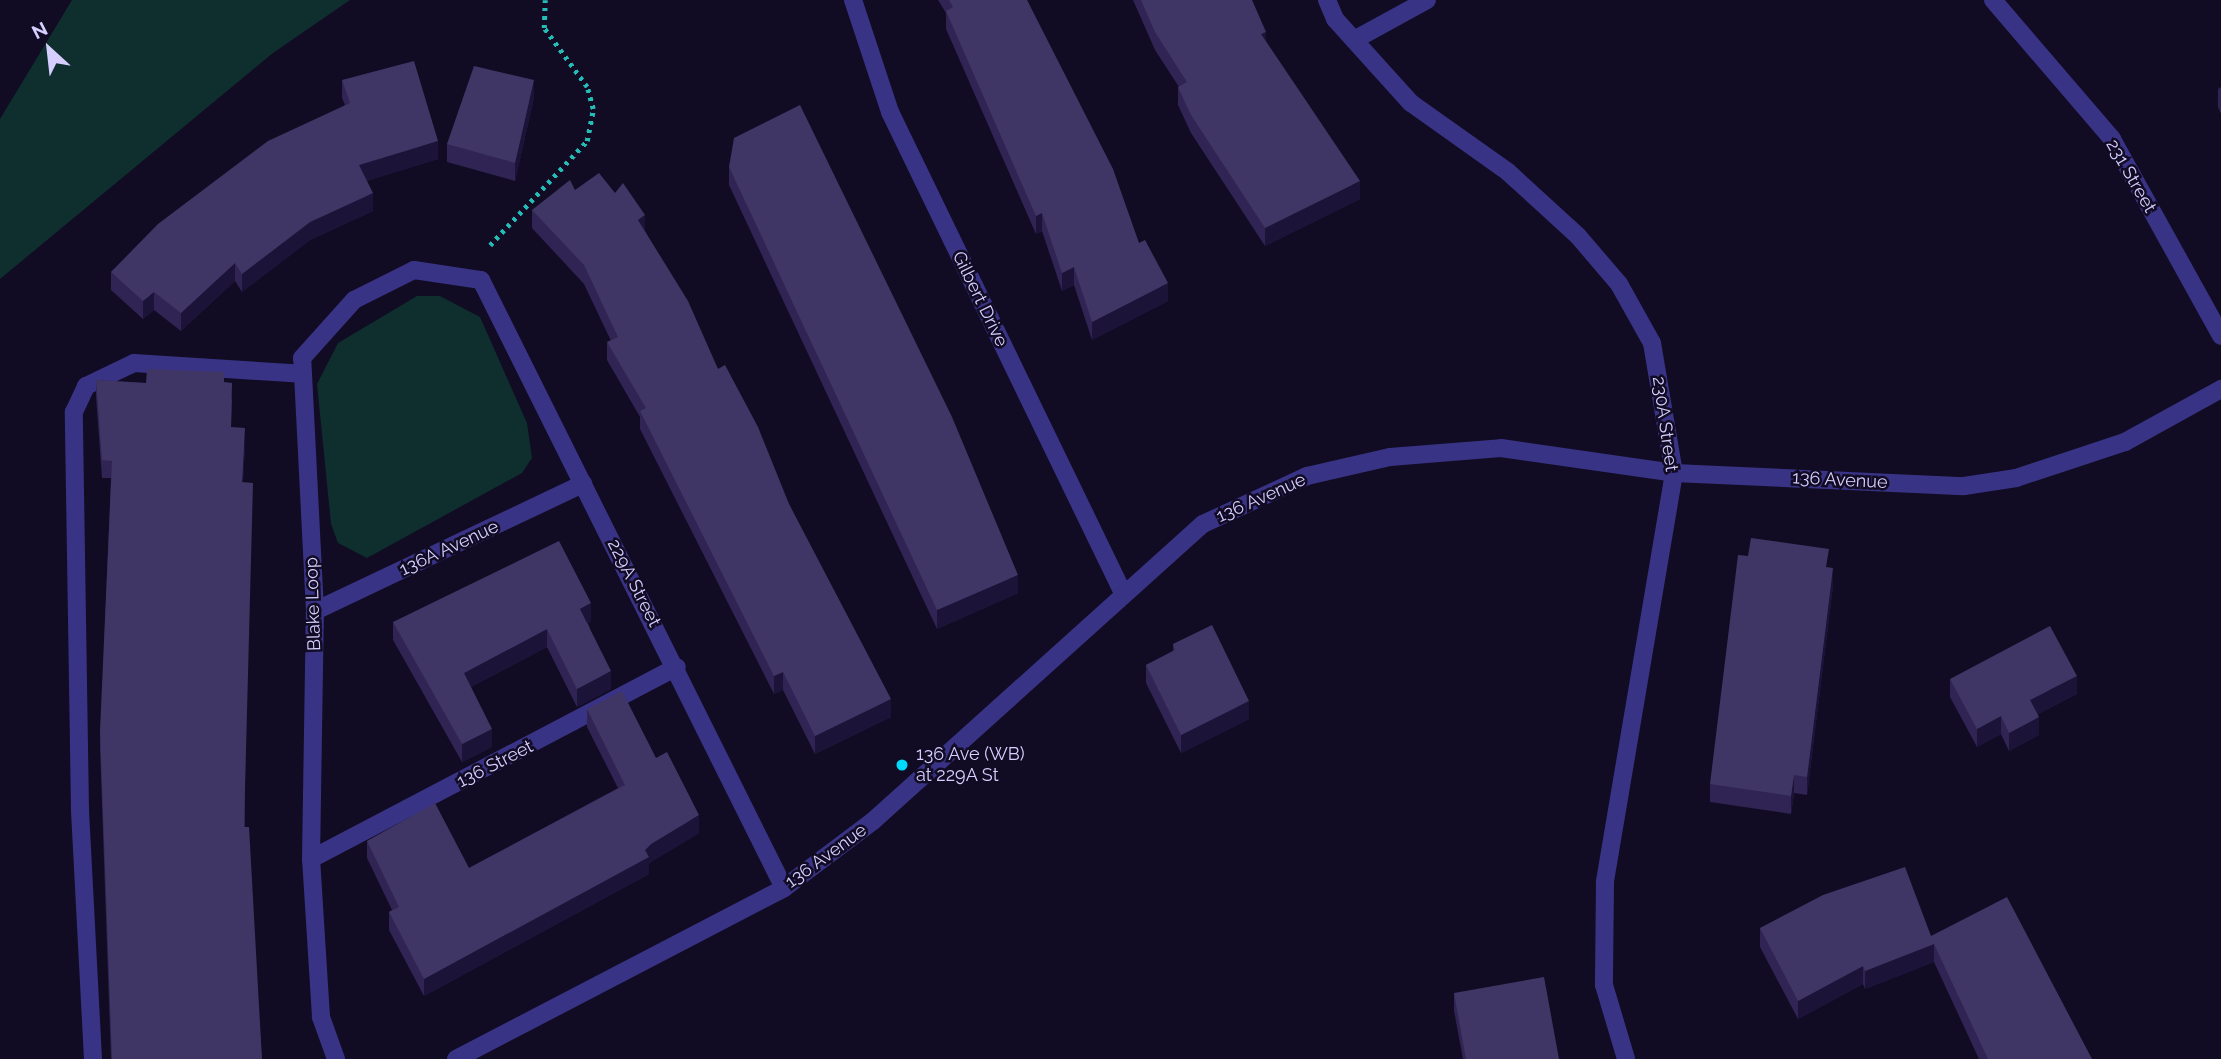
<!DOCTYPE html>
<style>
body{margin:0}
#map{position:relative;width:2221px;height:1059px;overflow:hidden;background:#110c23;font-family:Raleway,sans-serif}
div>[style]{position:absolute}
.green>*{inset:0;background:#0f2e2e}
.path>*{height:4.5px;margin-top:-2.25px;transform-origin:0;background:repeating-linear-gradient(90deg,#25bcb8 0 3.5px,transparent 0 8.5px)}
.minor>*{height:18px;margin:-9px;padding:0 9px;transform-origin:9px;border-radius:9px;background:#393386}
.wall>*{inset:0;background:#2f2453}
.shaded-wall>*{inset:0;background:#1b1338}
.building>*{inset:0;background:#403665}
.dots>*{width:19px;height:19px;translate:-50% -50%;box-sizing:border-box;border:4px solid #110c23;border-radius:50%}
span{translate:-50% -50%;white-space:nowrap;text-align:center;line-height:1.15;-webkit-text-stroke:5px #110c23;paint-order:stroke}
.street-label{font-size:18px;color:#d5ceff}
.poi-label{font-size:18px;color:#d5ceff}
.left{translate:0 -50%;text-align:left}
.north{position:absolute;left:14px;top:14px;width:70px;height:70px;-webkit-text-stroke:5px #110c23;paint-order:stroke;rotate:333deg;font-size:19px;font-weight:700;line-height:28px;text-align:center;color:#d5ceff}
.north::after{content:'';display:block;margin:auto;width:24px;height:32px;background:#d5ceff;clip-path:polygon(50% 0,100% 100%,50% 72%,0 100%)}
</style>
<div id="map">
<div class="green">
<i style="clip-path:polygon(72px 0,350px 0,273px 53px,0 279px,0 119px)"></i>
<i style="clip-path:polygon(417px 296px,440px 296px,480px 317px,527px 423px,532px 458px,522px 473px,367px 558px,338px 543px,331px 524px,317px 384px,338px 343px)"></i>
</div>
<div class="path">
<i style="left:490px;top:245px;width:142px;rotate:-47deg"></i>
<i style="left:587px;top:141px;width:33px;rotate:-79deg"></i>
<i style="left:593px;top:109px;width:23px;rotate:-105deg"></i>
<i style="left:587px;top:87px;width:73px;rotate:-126.1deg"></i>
<i style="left:544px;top:28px;width:28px;rotate:-88deg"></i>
</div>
<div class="minor">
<i style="left:853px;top:0;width:118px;rotate:71.7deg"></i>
<i style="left:890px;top:112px;width:534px;rotate:64.15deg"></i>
<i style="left:1327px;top:0;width:21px;rotate:67deg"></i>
<i style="left:1335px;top:19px;width:113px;rotate:47.9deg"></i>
<i style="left:1411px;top:103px;width:119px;rotate:35.4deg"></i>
<i style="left:1508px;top:172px;width:95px;rotate:42.4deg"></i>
<i style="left:1578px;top:236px;width:63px;rotate:49.5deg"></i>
<i style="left:1619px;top:284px;width:68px;rotate:60.8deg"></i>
<i style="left:1652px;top:343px;width:132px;rotate:80.4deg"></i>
<i style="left:1674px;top:473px;width:415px;rotate:99.6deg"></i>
<i style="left:1605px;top:882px;width:103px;rotate:90.6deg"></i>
<i style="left:1604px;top:985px;width:77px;rotate:73.4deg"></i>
<i style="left:1993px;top:0;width:183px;rotate:49.4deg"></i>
<i style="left:2112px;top:139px;width:225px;rotate:61deg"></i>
<i style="left:1354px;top:40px;width:83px;rotate:-28.7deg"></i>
<i style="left:315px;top:611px;width:297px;rotate:-25.4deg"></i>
<i style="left:311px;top:859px;width:413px;rotate:-27.7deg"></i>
<i style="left:93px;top:1059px;width:249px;rotate:-93deg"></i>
<i style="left:80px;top:810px;width:398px;rotate:-90.9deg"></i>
<i style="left:74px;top:412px;width:29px;rotate:-65deg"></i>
<i style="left:86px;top:386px;width:53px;rotate:-25.6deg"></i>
<i style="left:134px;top:363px;width:168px;rotate:3.7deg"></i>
<i style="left:336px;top:1059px;width:45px;rotate:-109.7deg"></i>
<i style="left:321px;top:1017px;width:158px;rotate:-93.6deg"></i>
<i style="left:311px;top:859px;width:248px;rotate:-89.1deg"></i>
<i style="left:315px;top:611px;width:253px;rotate:-92.9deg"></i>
<i style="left:302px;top:358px;width:78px;rotate:-48.1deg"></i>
<i style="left:354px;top:300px;width:67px;rotate:-26.6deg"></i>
<i style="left:414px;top:270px;width:68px;rotate:8.5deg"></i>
<i style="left:481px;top:280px;width:679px;rotate:63.51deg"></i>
<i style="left:456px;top:1059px;width:370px;rotate:-27.5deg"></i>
<i style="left:784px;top:888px;width:111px;rotate:-37deg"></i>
<i style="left:873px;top:821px;width:444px;rotate:-42deg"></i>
<i style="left:1203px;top:524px;width:115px;rotate:-24.8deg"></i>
<i style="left:1307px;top:476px;width:85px;rotate:-12.9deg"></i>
<i style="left:1390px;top:457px;width:111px;rotate:-4.6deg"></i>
<i style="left:1501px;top:448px;width:175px;rotate:8.2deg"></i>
<i style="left:1674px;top:473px;width:290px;rotate:2.6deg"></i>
<i style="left:1964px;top:486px;width:53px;rotate:-8.7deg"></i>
<i style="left:2016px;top:478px;width:115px;rotate:-18.3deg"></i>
<i style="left:2125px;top:442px;width:110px;rotate:-28.9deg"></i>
</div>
<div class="wall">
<i style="clip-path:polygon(938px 0,1027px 0,1139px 243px,1168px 301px,1092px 340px,1074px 285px,1062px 291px,1042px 231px,1036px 234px,946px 29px,946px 13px)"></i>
<i style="clip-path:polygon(1133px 0,1252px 0,1266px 42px,1360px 199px,1265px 246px,1191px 133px,1178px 105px,1178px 87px,1179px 87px,1155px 50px)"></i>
<i style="clip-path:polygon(342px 80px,438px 159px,366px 181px,373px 211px,310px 240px,242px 292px,235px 281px,181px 331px,154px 310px,143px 319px,111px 290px,111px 272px,345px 105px,342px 98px)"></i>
<i style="clip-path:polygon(2221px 87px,2221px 114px,2218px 107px,2218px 89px)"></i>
<i style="clip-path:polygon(534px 98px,515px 181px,447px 162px,447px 144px)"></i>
<i style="clip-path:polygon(729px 167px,1018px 593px,937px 629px,729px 185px)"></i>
<i style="clip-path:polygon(575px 190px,645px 231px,789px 504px,891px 717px,815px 754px,783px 690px,774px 694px,640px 429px,640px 417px,607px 360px,607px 342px,611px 341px,584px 284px,532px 228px,532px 210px)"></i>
<i style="clip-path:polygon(96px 380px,146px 383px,224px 382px,232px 400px,231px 427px,245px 446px,243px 482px,245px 827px,262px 1059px,111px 1059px,100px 749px,111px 478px,102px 478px,96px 397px)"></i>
<i style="clip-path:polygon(1829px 568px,1833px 586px,1807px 795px,1794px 793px,1791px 814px,1710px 802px,1710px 784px)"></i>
<i style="clip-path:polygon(591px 621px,588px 623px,611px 689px,577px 707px,547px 647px,471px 687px,492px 747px,462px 762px,393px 640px,393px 622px)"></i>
<i style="clip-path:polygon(1173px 644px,1249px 719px,1181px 753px,1146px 683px,1146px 665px,1173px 651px)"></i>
<i style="clip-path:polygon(1950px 679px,2077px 694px,2038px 714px,2039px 735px,2009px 751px,2001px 734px,1977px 747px,1950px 697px)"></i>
<i style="clip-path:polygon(587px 709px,656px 758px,699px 833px,651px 862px,649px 864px,649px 874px,424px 996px,389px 930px,389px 912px,392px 910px,367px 858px,367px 841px,469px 868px,618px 788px,587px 727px)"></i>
<i style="clip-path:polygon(1760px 928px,1931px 936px,2092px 1059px,1979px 1059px,1934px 962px,1865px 989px,1863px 984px,1798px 1019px,1760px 947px)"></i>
<i style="clip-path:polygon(1454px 993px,1559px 1059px,1463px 1059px,1454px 1011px)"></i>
</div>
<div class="shaded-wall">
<i style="clip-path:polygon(1266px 32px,1266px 50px,1261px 34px)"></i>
<i style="clip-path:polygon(534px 80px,534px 98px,515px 181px,515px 163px)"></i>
<i style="clip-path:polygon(438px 141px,438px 159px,359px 183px,359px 165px)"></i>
<i style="clip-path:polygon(1360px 181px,1360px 199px,1265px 246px,1265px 228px)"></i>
<i style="clip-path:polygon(373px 193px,373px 211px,310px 240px,242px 292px,242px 274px,310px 222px)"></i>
<i style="clip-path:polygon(1042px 213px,1042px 231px,1036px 234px,1036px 216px)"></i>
<i style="clip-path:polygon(645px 215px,645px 234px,638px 220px)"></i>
<i style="clip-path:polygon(235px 263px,235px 281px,181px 331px,181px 313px)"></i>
<i style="clip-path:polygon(1074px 267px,1074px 285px,1062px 291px,1062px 273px)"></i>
<i style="clip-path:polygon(1168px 283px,1168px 301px,1092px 340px,1092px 322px)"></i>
<i style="clip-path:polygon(154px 292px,154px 310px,143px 319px,143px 301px)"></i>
<i style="clip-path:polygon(245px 428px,245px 446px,242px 500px,242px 482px)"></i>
<i style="clip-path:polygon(1833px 568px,1833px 586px,1807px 795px,1807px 777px)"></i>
<i style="clip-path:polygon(1018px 575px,1018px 593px,937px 629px,937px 610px)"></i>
<i style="clip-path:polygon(591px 603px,591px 621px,580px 627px,580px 609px)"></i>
<i style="clip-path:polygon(547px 629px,547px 647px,464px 691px,464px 673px)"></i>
<i style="clip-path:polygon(611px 671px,611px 689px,577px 707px,577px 689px)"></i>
<i style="clip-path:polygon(783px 672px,783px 690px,774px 694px,774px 676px)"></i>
<i style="clip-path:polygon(2077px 676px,2077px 694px,2030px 718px,2030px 700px)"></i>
<i style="clip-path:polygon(891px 699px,891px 717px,815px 754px,815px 736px)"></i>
<i style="clip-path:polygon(1249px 701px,1249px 719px,1181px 753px,1181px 735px)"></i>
<i style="clip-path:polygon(2001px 716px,2001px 734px,1977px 747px,1977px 729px)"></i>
<i style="clip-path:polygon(2039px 717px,2039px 735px,2009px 751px,2009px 733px)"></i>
<i style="clip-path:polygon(492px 729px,492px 747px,462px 762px,462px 744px)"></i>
<i style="clip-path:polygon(1794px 775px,1794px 793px,1791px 814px,1791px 796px)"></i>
<i style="clip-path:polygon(699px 815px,699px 833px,651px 862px,649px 864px,649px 874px,424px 996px,424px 979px,645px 850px,651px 844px)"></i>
<i style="clip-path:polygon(1934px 944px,1934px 962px,1865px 989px,1865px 971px)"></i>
<i style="clip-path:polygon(1863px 966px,1863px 984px,1798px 1019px,1798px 1001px)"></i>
</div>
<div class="building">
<i style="clip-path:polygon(949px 0,1027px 0,1113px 169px,1139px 243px,1145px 240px,1168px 283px,1092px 322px,1074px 267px,1062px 273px,1042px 213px,1036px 216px,946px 11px,953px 7px)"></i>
<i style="clip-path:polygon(1141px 0,1252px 0,1266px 32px,1261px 34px,1360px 181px,1265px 228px,1191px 115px,1178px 87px,1187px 82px,1155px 32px)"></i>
<i style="clip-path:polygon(414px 61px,438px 141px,359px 165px,373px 193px,310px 222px,242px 274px,235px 263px,181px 313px,154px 292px,143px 301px,111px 272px,158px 224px,268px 141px,350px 103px,342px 80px)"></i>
<i style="clip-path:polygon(474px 66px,534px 80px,515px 163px,447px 144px)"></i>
<i style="clip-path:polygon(800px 105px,952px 417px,1018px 575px,937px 610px,729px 167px,734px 138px)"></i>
<i style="clip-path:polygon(599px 173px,615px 193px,623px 183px,645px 215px,638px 220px,688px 301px,718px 369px,725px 365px,758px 427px,789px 504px,891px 699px,815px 736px,783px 672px,774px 676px,640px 411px,646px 408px,607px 342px,618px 337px,584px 265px,532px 210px,570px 180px,575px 190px)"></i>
<i style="clip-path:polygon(147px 369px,224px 372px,224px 382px,232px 383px,231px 427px,245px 428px,242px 482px,253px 483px,244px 827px,249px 827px,262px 1059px,112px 1059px,100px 731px,112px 461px,102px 460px,96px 380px,146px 383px)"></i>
<i style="clip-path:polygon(1751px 538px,1829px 549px,1826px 567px,1833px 568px,1807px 777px,1794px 775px,1791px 796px,1710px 784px,1738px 555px,1748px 556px)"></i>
<i style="clip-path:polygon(559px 541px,591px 603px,580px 609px,611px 671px,577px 689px,547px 629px,464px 673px,492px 729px,462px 744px,393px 622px)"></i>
<i style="clip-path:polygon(1212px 625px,1249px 701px,1181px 735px,1146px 665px,1175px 650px,1173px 644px)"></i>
<i style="clip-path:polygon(2050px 626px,2077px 676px,2030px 700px,2039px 717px,2009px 733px,2001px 716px,1977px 729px,1950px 679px)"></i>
<i style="clip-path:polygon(622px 691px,656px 758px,667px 752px,699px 815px,651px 844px,645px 850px,649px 857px,424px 979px,389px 912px,399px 907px,367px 841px,435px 803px,469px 868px,625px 785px,587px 709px)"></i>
<i style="clip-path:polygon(1905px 867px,1931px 936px,2007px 897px,2092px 1059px,1988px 1059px,1934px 944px,1865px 971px,1863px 966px,1798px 1001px,1760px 928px,1823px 895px)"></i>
<i style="clip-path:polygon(1544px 977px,1559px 1059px,1466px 1059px,1454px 993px)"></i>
</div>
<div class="dots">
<i style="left:902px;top:765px;background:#00d9f9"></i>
</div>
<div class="street-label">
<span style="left:2131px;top:176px;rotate:60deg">231 Street</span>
<span style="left:980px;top:299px;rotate:64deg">Gilbert Drive</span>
<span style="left:1665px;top:424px;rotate:82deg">230A Street</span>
<span style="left:1840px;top:480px;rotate:3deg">136 Avenue</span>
<span style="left:1261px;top:498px;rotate:-24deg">136 Avenue</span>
<span style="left:449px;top:548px;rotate:-25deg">136A Avenue</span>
<span style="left:634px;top:583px;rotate:63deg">229A Street</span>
<span style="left:313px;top:604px;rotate:-92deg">Blake Loop</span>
<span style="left:495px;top:764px;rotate:-27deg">136 Street</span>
<span style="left:826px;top:856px;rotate:-36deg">136 Avenue</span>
</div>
<div class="poi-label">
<span class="left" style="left:916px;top:765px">136 Ave (WB)<br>at 229A St</span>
</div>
<div class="north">N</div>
</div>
